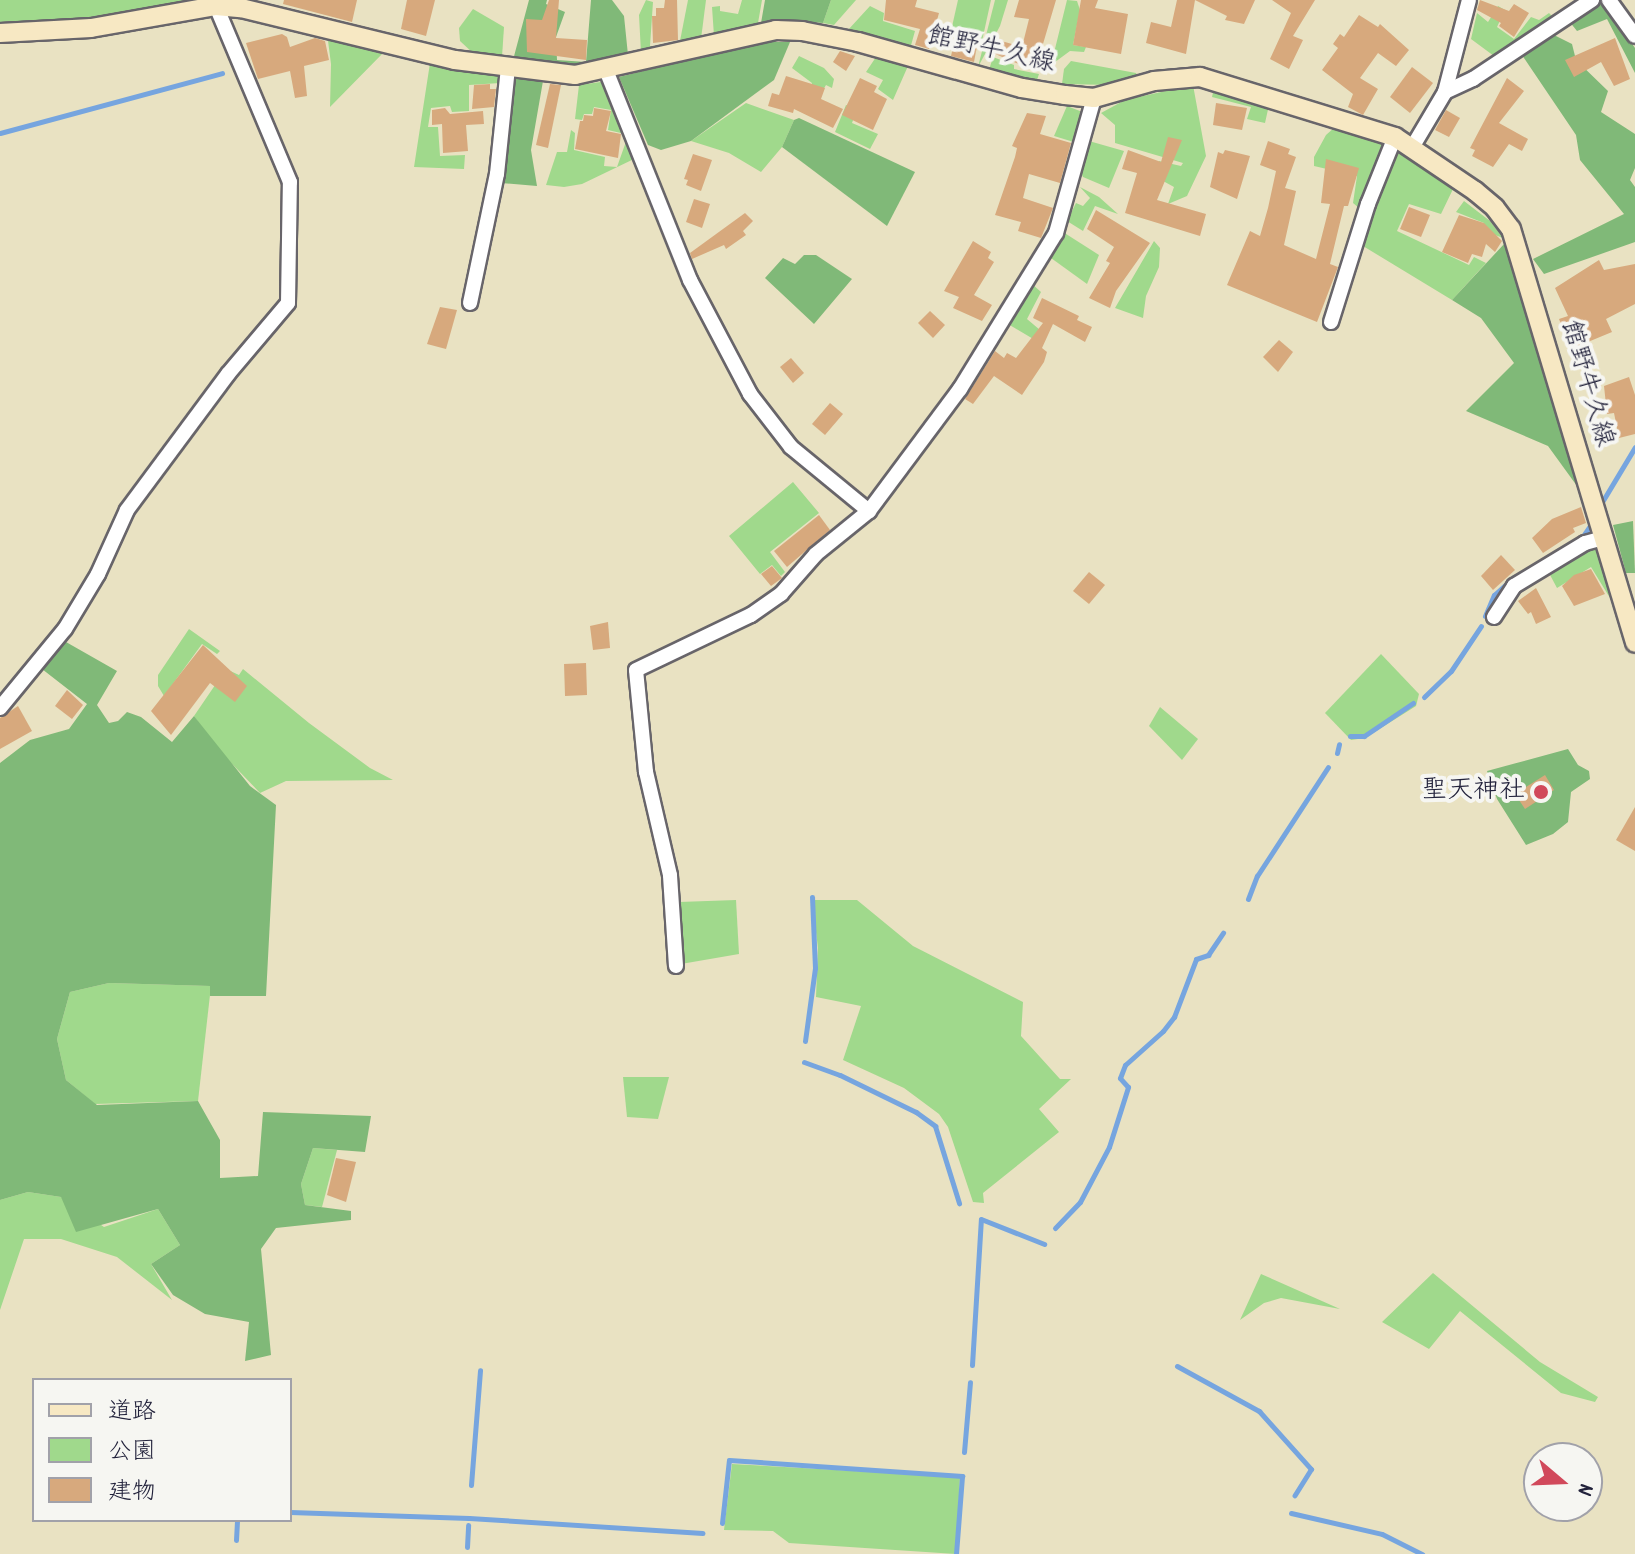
<!DOCTYPE html>
<meta charset="utf-8">
<style>
body{margin:0}
#map{position:relative;width:1635px;height:1554px;overflow:hidden;background:#e9e2c2;font-family:Dekko,"Klee One",sans-serif}
div>[style]{position:absolute}
.green>*{inset:0;background:#a0d98c}
.forest>*{inset:0;background:#80b978}
.stream>*{height:5px;margin:-2.5px;padding:0 2.5px;transform-origin:2.5px;border-radius:2.5px;background:#76a5df}
.building>*{inset:0;background:#d7a97d}
.roads{filter:drop-shadow(2px 0 #68656a) drop-shadow(-2px 0 #68656a) drop-shadow(0 2px #68656a) drop-shadow(0 -2px #68656a)}
.street>*{height:14px;margin:-7px;padding:0 7px;transform-origin:7px;border-radius:7px;background:#fff}
.secondary>*{height:18px;margin:-9px;padding:0 9px;transform-origin:9px;border-radius:9px;background:#f7e8c3}
.dots>*{width:22px;height:22px;translate:-50% -50%;box-sizing:border-box;border:4px solid #f6f6f2;border-radius:50%}
span{translate:-50% -50%;white-space:nowrap;text-align:center;line-height:1.15;-webkit-text-stroke:8px #f6f6f2;paint-order:stroke}
.street-label{font-size:26px;color:#22223b}
.poi-label{font-size:26px;color:#22223b}
.right{translate:-100% -50%;text-align:right}
.legend{position:absolute;left:32px;top:1378px;width:260px;height:144px;box-sizing:border-box;background:#f6f6f2;border:2px solid #a1a1a9;margin:0;padding:10px 14px;list-style:none;font-size:24px;color:#22223b}
.legend li{display:flex;align-items:center;gap:16px;height:40px}
.legend b{width:40px;border:2px solid #a1a1a9}
.north{position:absolute;left:1523px;top:1442px;width:80px;height:80px;box-sizing:border-box;background:#f6f6f2;border:2px solid #a1a1a9;border-radius:50%;rotate:109deg;font-size:22px;font-weight:700;line-height:32px;text-align:center;color:#22223b}
.north::after{content:'';display:block;margin:auto;width:28px;height:36px;background:#d1495b;clip-path:polygon(50% 0,100% 100%,50% 72%,0 100%)}
</style>
<div id="map">
<div class="green">
<i style="clip-path:polygon(0 0,208px 0,95px 18px,0 22px)"></i>
<i style="clip-path:polygon(646px 0,653px 2px,650px 46px,675px 46px,641px 53px,639px 15px)"></i>
<i style="clip-path:polygon(688px 0,706px 0,701px 39px,680px 41px)"></i>
<i style="clip-path:polygon(742px 0,762px 0,758px 23px,714px 36px,712px 7px,720px 6px,720px 11px,738px 14px)"></i>
<i style="clip-path:polygon(831px 0,856px 0,834px 25px,823px 23px)"></i>
<i style="clip-path:polygon(958px 0,991px 0,982px 41px,951px 31px)"></i>
<i style="clip-path:polygon(995px 0,1008px 0,1000px 26px,978px 67px)"></i>
<i style="clip-path:polygon(1067px 0,1077px 1px,1080px 10px,1073px 45px,1086px 47px,1084px 52px,1070px 51px,1051px 65px)"></i>
<i style="clip-path:polygon(870px 6px,884px 13px,883px 21px,915px 31px,910px 49px,848px 30px)"></i>
<i style="clip-path:polygon(1498px 6px,1505px 10px,1497px 27px,1514px 39px,1531px 17px,1539px 20px,1549px 13px,1552px 16px,1494px 56px,1471px 39px,1477px 13px,1488px 22px)"></i>
<i style="clip-path:polygon(473px 9px,504px 27px,502px 57px,474px 54px,460px 41px,459px 28px)"></i>
<i style="clip-path:polygon(327px 33px,385px 51px,330px 107px,331px 64px)"></i>
<i style="clip-path:polygon(799px 56px,824px 68px,834px 79px,832px 88px,826px 85px,820px 95px,810px 93px,812px 83px,792px 68px)"></i>
<i style="clip-path:polygon(876px 57px,908px 66px,893px 100px,878px 89px,883px 80px,866px 72px)"></i>
<i style="clip-path:polygon(993px 57px,1014px 65px,1014px 69px,1039px 74px,1037px 80px,989px 70px)"></i>
<i style="clip-path:polygon(1071px 61px,1136px 73px,1139px 79px,1112px 85px,1062px 84px,1064px 69px)"></i>
<i style="clip-path:polygon(430px 63px,501px 72px,500px 83px,469px 85px,469px 111px,452px 112px,450px 106px,431px 108px,428px 127px,438px 127px,440px 156px,465px 155px,464px 169px,414px 167px)"></i>
<i style="clip-path:polygon(608px 81px,625px 134px,608px 130px,611px 110px,594px 107px,592px 114px,584px 114px,582px 120px,575px 119px,579px 85px)"></i>
<i style="clip-path:polygon(1193px 85px,1206px 156px,1187px 196px,1168px 204px,1174px 187px,1154px 176px,1159px 161px,1181px 166px,1183px 163px,1115px 143px,1115px 125px,1101px 113px,1125px 100px)"></i>
<i style="clip-path:polygon(1214px 88px,1269px 105px,1265px 123px,1247px 119px,1251px 107px,1212px 97px)"></i>
<i style="clip-path:polygon(746px 103px,794px 120px,782px 147px,761px 172px,729px 153px,691px 141px)"></i>
<i style="clip-path:polygon(846px 105px,857px 109px,852px 123px,878px 134px,870px 149px,835px 132px)"></i>
<i style="clip-path:polygon(1067px 106px,1085px 113px,1077px 143px,1054px 136px)"></i>
<i style="clip-path:polygon(1335px 127px,1385px 145px,1359px 208px,1353px 203px,1357px 176px,1314px 166px,1314px 157px,1326px 135px)"></i>
<i style="clip-path:polygon(571px 130px,575px 133px,574px 150px,605px 157px,604px 166px,617px 167px,628px 136px,636px 158px,582px 184px,564px 187px,546px 185px,557px 152px,567px 152px)"></i>
<i style="clip-path:polygon(1089px 141px,1124px 151px,1109px 188px,1083px 177px,1080px 171px)"></i>
<i style="clip-path:polygon(1401px 149px,1454px 187px,1441px 214px,1409px 204px,1397px 231px,1469px 265px,1474px 257px,1486px 263px,1452px 300px,1363px 246px,1395px 153px)"></i>
<i style="clip-path:polygon(1080px 187px,1099px 197px,1118px 214px,1095px 206px,1083px 231px,1067px 221px,1076px 203px,1083px 206px,1090px 198px)"></i>
<i style="clip-path:polygon(1464px 201px,1490px 221px,1503px 238px,1495px 235px,1479px 239px,1484px 223px,1456px 212px)"></i>
<i style="clip-path:polygon(1063px 232px,1099px 255px,1087px 284px,1051px 258px)"></i>
<i style="clip-path:polygon(1154px 241px,1160px 248px,1159px 267px,1146px 296px,1143px 318px,1115px 308px)"></i>
<i style="clip-path:polygon(1032px 284px,1041px 292px,1027px 319px,1040px 330px,1035px 340px,1008px 324px)"></i>
<i style="clip-path:polygon(793px 482px,819px 513px,770px 552px,785px 572px,781px 576px,772px 565px,760px 574px,729px 536px)"></i>
<i style="clip-path:polygon(1597px 547px,1610px 598px,1591px 567px,1557px 588px,1549px 573px)"></i>
<i style="clip-path:polygon(189px 629px,220px 651px,217px 654px,202px 644px,164px 696px,158px 686px,158px 675px)"></i>
<i style="clip-path:polygon(1381px 654px,1419px 694px,1416px 706px,1365px 738px,1351px 740px,1325px 713px)"></i>
<i style="clip-path:polygon(226px 669px,239px 675px,243px 669px,309px 723px,370px 768px,393px 780px,286px 781px,260px 793px,215px 746px,194px 716px)"></i>
<i style="clip-path:polygon(1160px 707px,1198px 739px,1182px 760px,1149px 726px)"></i>
<i style="clip-path:polygon(736px 900px,739px 954px,681px 964px,679px 902px)"></i>
<i style="clip-path:polygon(812px 900px,857px 900px,913px 946px,1023px 1002px,1021px 1036px,1060px 1079px,1071px 1079px,1039px 1109px,1059px 1132px,983px 1193px,984px 1203px,973px 1202px,948px 1127px,939px 1114px,904px 1088px,843px 1060px,861px 1006px,816px 997px,818px 948px)"></i>
<i style="clip-path:polygon(109px 983px,211px 986px,198px 1101px,95px 1104px,66px 1080px,57px 1039px,70px 992px)"></i>
<i style="clip-path:polygon(623px 1077px,669px 1077px,658px 1119px,627px 1117px)"></i>
<i style="clip-path:polygon(313px 1148px,337px 1150px,322px 1207px,305px 1205px,301px 1184px)"></i>
<i style="clip-path:polygon(28px 1192px,61px 1197px,104px 1227px,158px 1209px,180px 1245px,151px 1264px,172px 1300px,117px 1257px,61px 1239px,24px 1239px,0 1310px,0 1200px)"></i>
<i style="clip-path:polygon(1433px 1273px,1540px 1362px,1598px 1397px,1595px 1402px,1561px 1393px,1460px 1311px,1429px 1349px,1382px 1322px)"></i>
<i style="clip-path:polygon(1261px 1274px,1340px 1309px,1281px 1298px,1264px 1303px,1240px 1320px)"></i>
<i style="clip-path:polygon(732px 1464px,960px 1477px,956px 1554px,789px 1543px,773px 1531px,724px 1530px)"></i>
</div>
<div class="forest">
<i style="clip-path:polygon(529px 0,547px 0,546px 4px,565px 12px,556px 37px,557px 60px,586px 62px,591px 0,612px 0,624px 16px,628px 55px,586px 63px,582px 67px,513px 60px)"></i>
<i style="clip-path:polygon(765px 0,831px 0,823px 23px,788px 20px,761px 23px)"></i>
<i style="clip-path:polygon(1603px 2px,1635px 48px,1635px 73px,1607px 19px,1577px 31px,1569px 21px)"></i>
<i style="clip-path:polygon(1552px 34px,1572px 44px,1576px 60px,1608px 91px,1601px 112px,1635px 134px,1635px 168px,1630px 180px,1635px 187px,1635px 242px,1544px 274px,1533px 259px,1624px 214px,1580px 160px,1576px 135px,1522px 55px)"></i>
<i style="clip-path:polygon(760px 42px,790px 42px,774px 80px,691px 141px,661px 150px,648px 145px,619px 77px)"></i>
<i style="clip-path:polygon(513px 77px,543px 81px,531px 150px,537px 186px,501px 183px)"></i>
<i style="clip-path:polygon(799px 118px,915px 172px,887px 226px,782px 147px,794px 120px)"></i>
<i style="clip-path:polygon(1505px 243px,1579px 475px,1577px 486px,1548px 446px,1466px 411px,1514px 363px,1481px 318px,1452px 300px)"></i>
<i style="clip-path:polygon(804px 255px,816px 255px,852px 279px,814px 324px,765px 278px,783px 258px,795px 264px)"></i>
<i style="clip-path:polygon(1633px 521px,1635px 573px,1626px 573px,1613px 525px)"></i>
<i style="clip-path:polygon(66px 642px,117px 671px,97px 705px,109px 723px,118px 721px,127px 712px,141px 717px,172px 742px,194px 716px,250px 786px,276px 805px,266px 996px,210px 996px,210px 986px,109px 983px,70px 992px,57px 1039px,66px 1080px,97px 1105px,198px 1101px,220px 1140px,220px 1178px,258px 1176px,263px 1112px,371px 1116px,365px 1152px,313px 1148px,301px 1184px,305px 1205px,351px 1211px,351px 1220px,276px 1228px,261px 1249px,271px 1355px,245px 1361px,249px 1322px,205px 1314px,173px 1295px,151px 1264px,180px 1245px,158px 1209px,76px 1232px,61px 1197px,28px 1192px,0 1200px,0 763px,30px 740px,69px 729px,87px 704px,42px 669px)"></i>
<i style="clip-path:polygon(1568px 749px,1578px 765px,1589px 771px,1590px 779px,1571px 792px,1568px 822px,1553px 834px,1526px 845px,1497px 799px,1487px 771px)"></i>
</div>
<div class="stream">
<i style="left:0;top:133px;width:230px;rotate:-15.1deg"></i>
<i style="left:1602px;top:502px;width:64px;rotate:-59deg"></i>
<i style="left:1581px;top:539px;width:18px;rotate:-56deg"></i>
<i style="left:1532px;top:567px;width:14px;rotate:-30deg"></i>
<i style="left:1485px;top:616px;width:23px;rotate:-67deg"></i>
<i style="left:1494px;top:595px;width:27px;rotate:-42deg"></i>
<i style="left:1424px;top:697px;width:37px;rotate:-44deg"></i>
<i style="left:1451px;top:671px;width:54px;rotate:-56.3deg"></i>
<i style="left:1350px;top:736px;width:14px"></i>
<i style="left:1364px;top:736px;width:59px;rotate:-34deg"></i>
<i style="left:1337px;top:753px;width:9px;rotate:-77deg"></i>
<i style="left:1248px;top:899px;width:25px;rotate:-69deg"></i>
<i style="left:1257px;top:876px;width:130px;rotate:-56.9deg"></i>
<i style="left:805px;top:1041px;width:74px;rotate:-82.2deg"></i>
<i style="left:815px;top:968px;width:71px;rotate:-92.4deg"></i>
<i style="left:804px;top:1062px;width:38px;rotate:20deg"></i>
<i style="left:840px;top:1075px;width:85px;rotate:26deg"></i>
<i style="left:916px;top:1112px;width:24px;rotate:36deg"></i>
<i style="left:935px;top:1126px;width:81px;rotate:72.7deg"></i>
<i style="left:1055px;top:1228px;width:36px;rotate:-46deg"></i>
<i style="left:1080px;top:1202px;width:62px;rotate:-62.2deg"></i>
<i style="left:1109px;top:1147px;width:63px;rotate:-72.4deg"></i>
<i style="left:1128px;top:1087px;width:12px;rotate:-132deg"></i>
<i style="left:1120px;top:1078px;width:14px;rotate:-69deg"></i>
<i style="left:1125px;top:1065px;width:51px;rotate:-41.8deg"></i>
<i style="left:1163px;top:1031px;width:18px;rotate:-52deg"></i>
<i style="left:1174px;top:1017px;width:62px;rotate:-69.2deg"></i>
<i style="left:1196px;top:959px;width:13px;rotate:-18deg"></i>
<i style="left:1208px;top:955px;width:27px;rotate:-56deg"></i>
<i style="left:972px;top:1365px;width:146px;rotate:-86.5deg"></i>
<i style="left:981px;top:1219px;width:68px;rotate:21.6deg"></i>
<i style="left:1177px;top:1366px;width:94px;rotate:28.8deg"></i>
<i style="left:1259px;top:1411px;width:78px;rotate:48.1deg"></i>
<i style="left:1311px;top:1469px;width:31px;rotate:122deg"></i>
<i style="left:964px;top:1452px;width:70px;rotate:-85.1deg"></i>
<i style="left:471px;top:1485px;width:115px;rotate:-85.5deg"></i>
<i style="left:290px;top:1512px;width:179px;rotate:1.9deg"></i>
<i style="left:469px;top:1518px;width:234px;rotate:3.7deg"></i>
<i style="left:1291px;top:1513px;width:93px;rotate:13deg"></i>
<i style="left:1382px;top:1534px;width:45px;rotate:26.6deg"></i>
<i style="left:722px;top:1523px;width:63px;rotate:-83.7deg"></i>
<i style="left:729px;top:1460px;width:234px;rotate:3.9deg"></i>
<i style="left:962px;top:1476px;width:78px;rotate:94.4deg"></i>
<i style="left:236px;top:1540px;width:20px;rotate:-87deg"></i>
<i style="left:467px;top:1547px;width:22px;rotate:-87deg"></i>
</div>
<div class="building">
<i style="clip-path:polygon(284px 0,357px 0,352px 22px,283px 4px)"></i>
<i style="clip-path:polygon(407px 0,435px 0,426px 36px,401px 29px)"></i>
<i style="clip-path:polygon(549px 0,559px 0,556px 38px,587px 40px,586px 60px,527px 52px,526px 19px,542px 20px)"></i>
<i style="clip-path:polygon(665px 0,677px 0,678px 40px,653px 43px,652px 16px,656px 16px,656px 8px,664px 8px)"></i>
<i style="clip-path:polygon(886px 0,917px 0,915px 7px,939px 13px,929px 49px,915px 45px,920px 29px,884px 20px)"></i>
<i style="clip-path:polygon(1019px 0,1056px 0,1035px 71px,993px 53px,998px 40px,1022px 47px,1029px 19px,1014px 17px)"></i>
<i style="clip-path:polygon(1081px 0,1098px 0,1095px 8px,1128px 14px,1121px 54px,1073px 45px)"></i>
<i style="clip-path:polygon(1177px 0,1255px 0,1244px 24px,1225px 20px,1227px 16px,1195px 0,1186px 54px,1146px 43px,1151px 22px,1171px 27px)"></i>
<i style="clip-path:polygon(1272px 0,1315px 0,1293px 36px,1303px 40px,1289px 69px,1270px 59px,1291px 13px)"></i>
<i style="clip-path:polygon(1480px 0,1509px 11px,1514px 4px,1529px 13px,1514px 37px,1499px 26px,1501px 23px,1477px 10px)"></i>
<i style="clip-path:polygon(1359px 15px,1378px 27px,1380px 24px,1409px 50px,1396px 66px,1378px 53px,1360px 78px,1378px 89px,1363px 115px,1348px 107px,1353px 94px,1322px 70px,1338px 48px,1333px 44px,1340px 34px,1344px 37px)"></i>
<i style="clip-path:polygon(282px 34px,287px 37px,290px 47px,315px 38px,325px 41px,329px 60px,304px 66px,307px 96px,295px 98px,290px 71px,258px 79px,246px 43px)"></i>
<i style="clip-path:polygon(956px 35px,978px 41px,974px 62px,951px 56px)"></i>
<i style="clip-path:polygon(1615px 38px,1630px 79px,1614px 86px,1601px 62px,1574px 77px,1565px 60px)"></i>
<i style="clip-path:polygon(840px 51px,855px 56px,846px 71px,833px 62px)"></i>
<i style="clip-path:polygon(1412px 67px,1433px 83px,1410px 113px,1390px 97px)"></i>
<i style="clip-path:polygon(786px 76px,825px 88px,821px 99px,843px 109px,833px 128px,794px 109px,793px 113px,768px 106px,772px 93px,779px 95px)"></i>
<i style="clip-path:polygon(860px 78px,877px 86px,874px 92px,887px 99px,873px 130px,842px 115px)"></i>
<i style="clip-path:polygon(1507px 78px,1524px 91px,1499px 123px,1528px 139px,1522px 151px,1509px 144px,1493px 167px,1472px 156px,1475px 150px,1470px 148px)"></i>
<i style="clip-path:polygon(490px 84px,490px 89px,496px 89px,494px 107px,472px 109px,474px 85px)"></i>
<i style="clip-path:polygon(550px 84px,561px 85px,548px 148px,536px 145px)"></i>
<i style="clip-path:polygon(1216px 103px,1247px 108px,1242px 130px,1213px 125px)"></i>
<i style="clip-path:polygon(445px 108px,450px 114px,483px 111px,484px 124px,466px 125px,468px 151px,443px 153px,442px 124px,432px 125px,432px 110px)"></i>
<i style="clip-path:polygon(594px 108px,611px 111px,606px 131px,621px 134px,618px 158px,575px 149px,580px 121px,583px 121px,584px 115px,593px 116px)"></i>
<i style="clip-path:polygon(1446px 110px,1460px 118px,1449px 137px,1435px 130px)"></i>
<i style="clip-path:polygon(1027px 113px,1046px 116px,1040px 134px,1071px 143px,1060px 183px,1029px 174px,1023px 198px,1053px 208px,1041px 238px,1018px 231px,1021px 222px,995px 215px,1015px 157px,1017px 148px,1012px 146px)"></i>
<i style="clip-path:polygon(1168px 137px,1182px 140px,1157px 200px,1206px 214px,1200px 236px,1125px 213px,1137px 173px,1122px 169px,1128px 150px,1161px 162px)"></i>
<i style="clip-path:polygon(1268px 141px,1290px 149px,1288px 154px,1296px 157px,1285px 188px,1296px 191px,1284px 245px,1316px 259px,1330px 204px,1321px 203px,1326px 159px,1359px 168px,1348px 206px,1344px 206px,1330px 264px,1338px 267px,1317px 322px,1227px 285px,1250px 231px,1260px 236px,1268px 208px,1276px 171px,1260px 165px)"></i>
<i style="clip-path:polygon(1225px 150px,1250px 156px,1237px 199px,1210px 187px,1218px 152px,1223px 154px)"></i>
<i style="clip-path:polygon(693px 154px,712px 160px,701px 191px,686px 185px,688px 180px,684px 179px)"></i>
<i style="clip-path:polygon(694px 199px,710px 204px,702px 228px,686px 222px)"></i>
<i style="clip-path:polygon(1409px 207px,1430px 215px,1421px 237px,1400px 229px)"></i>
<i style="clip-path:polygon(1096px 210px,1150px 243px,1116px 291px,1110px 308px,1089px 298px,1110px 263px,1106px 261px,1114px 247px,1087px 229px)"></i>
<i style="clip-path:polygon(745px 213px,753px 221px,743px 231px,746px 235px,726px 249px,724px 245px,692px 259px,690px 253px)"></i>
<i style="clip-path:polygon(1459px 215px,1484px 223px,1502px 241px,1495px 252px,1486px 244px,1482px 257px,1472px 254px,1468px 263px,1442px 252px)"></i>
<i style="clip-path:polygon(973px 241px,991px 252px,988px 258px,994px 262px,974px 295px,992px 305px,982px 321px,953px 308px,959px 297px,944px 291px)"></i>
<i style="clip-path:polygon(1599px 260px,1604px 270px,1635px 264px,1635px 304px,1606px 319px,1612px 332px,1571px 349px,1559px 319px,1568px 316px,1555px 288px)"></i>
<i style="clip-path:polygon(1042px 298px,1079px 316px,1077px 320px,1092px 327px,1085px 342px,1053px 324px,1042px 348px,1047px 352px,1044px 362px,1022px 395px,994px 376px,973px 404px,965px 399px,995px 351px,1004px 358px,1007px 353px,1016px 358px,1043px 323px,1033px 318px)"></i>
<i style="clip-path:polygon(440px 307px,457px 310px,446px 349px,427px 344px)"></i>
<i style="clip-path:polygon(930px 311px,945px 325px,933px 338px,918px 323px)"></i>
<i style="clip-path:polygon(1279px 340px,1293px 352px,1278px 372px,1263px 357px)"></i>
<i style="clip-path:polygon(791px 358px,804px 373px,793px 383px,780px 367px)"></i>
<i style="clip-path:polygon(1629px 377px,1635px 395px,1635px 434px,1619px 438px,1614px 413px,1607px 414px,1604px 386px)"></i>
<i style="clip-path:polygon(830px 403px,843px 414px,825px 435px,812px 424px)"></i>
<i style="clip-path:polygon(1581px 507px,1586px 523px,1573px 528px,1575px 532px,1543px 553px,1532px 538px,1552px 519px)"></i>
<i style="clip-path:polygon(819px 515px,830px 530px,787px 567px,774px 551px)"></i>
<i style="clip-path:polygon(1501px 555px,1515px 570px,1493px 590px,1481px 576px)"></i>
<i style="clip-path:polygon(772px 566px,782px 578px,771px 586px,761px 574px)"></i>
<i style="clip-path:polygon(1591px 569px,1605px 594px,1574px 606px,1562px 586px,1574px 575px)"></i>
<i style="clip-path:polygon(1089px 572px,1105px 585px,1089px 604px,1073px 591px)"></i>
<i style="clip-path:polygon(1536px 588px,1551px 617px,1536px 624px,1531px 612px,1528px 614px,1518px 601px)"></i>
<i style="clip-path:polygon(608px 622px,610px 648px,593px 650px,590px 626px)"></i>
<i style="clip-path:polygon(203px 645px,247px 686px,235px 702px,210px 683px,171px 735px,151px 711px)"></i>
<i style="clip-path:polygon(586px 663px,587px 695px,565px 696px,564px 664px)"></i>
<i style="clip-path:polygon(67px 690px,83px 705px,72px 719px,55px 706px)"></i>
<i style="clip-path:polygon(18px 706px,32px 731px,0 749px,0 718px)"></i>
<i style="clip-path:polygon(1545px 775px,1554px 790px,1525px 809px,1515px 794px)"></i>
<i style="clip-path:polygon(1635px 807px,1635px 851px,1616px 840px)"></i>
<i style="clip-path:polygon(336px 1158px,356px 1162px,346px 1202px,327px 1195px)"></i>
</div>
<div class="roads">
<div class="street">
<i style="left:1609px;top:0;width:44px;rotate:54.2deg"></i>
<i style="left:606px;top:70px;width:226px;rotate:68.2deg"></i>
<i style="left:690px;top:280px;width:129px;rotate:62.2deg"></i>
<i style="left:750px;top:394px;width:67px;rotate:52.3deg"></i>
<i style="left:791px;top:447px;width:101px;rotate:39.4deg"></i>
<i style="left:1445px;top:92px;width:31px;rotate:-25deg"></i>
<i style="left:1473px;top:79px;width:143px;rotate:-33.6deg"></i>
<i style="left:1413px;top:146px;width:63px;rotate:-59.3deg"></i>
<i style="left:1445px;top:92px;width:95px;rotate:-75.4deg"></i>
<i style="left:470px;top:303px;width:132px;rotate:-78.2deg"></i>
<i style="left:497px;top:174px;width:107px;rotate:-84.1deg"></i>
<i style="left:1331px;top:322px;width:124px;rotate:-72.6deg"></i>
<i style="left:1368px;top:204px;width:72px;rotate:-68.1deg"></i>
<i style="left:1494px;top:617px;width:37px;rotate:-57deg"></i>
<i style="left:1514px;top:586px;width:83px;rotate:-31.2deg"></i>
<i style="left:1585px;top:543px;width:20px;rotate:-15deg"></i>
<i style="left:0;top:708px;width:102px;rotate:-50.6deg"></i>
<i style="left:65px;top:629px;width:64px;rotate:-59deg"></i>
<i style="left:98px;top:574px;width:70px;rotate:-65.6deg"></i>
<i style="left:127px;top:510px;width:169px;rotate:-53.4deg"></i>
<i style="left:228px;top:374px;width:93px;rotate:-49.8deg"></i>
<i style="left:288px;top:303px;width:121px;rotate:-89.1deg"></i>
<i style="left:290px;top:182px;width:191px;rotate:-112.8deg"></i>
<i style="left:216px;top:6px;width:6px;rotate:-81deg"></i>
<i style="left:676px;top:966px;width:91px;rotate:-93.8deg"></i>
<i style="left:670px;top:875px;width:106px;rotate:-103.1deg"></i>
<i style="left:646px;top:772px;width:102px;rotate:-95.6deg"></i>
<i style="left:636px;top:670px;width:127px;rotate:-25.6deg"></i>
<i style="left:751px;top:615px;width:37px;rotate:-35deg"></i>
<i style="left:781px;top:594px;width:53px;rotate:-48.8deg"></i>
<i style="left:816px;top:554px;width:68px;rotate:-39.1deg"></i>
<i style="left:869px;top:511px;width:152px;rotate:-53.3deg"></i>
<i style="left:960px;top:389px;width:183px;rotate:-58.4deg"></i>
<i style="left:1056px;top:233px;width:140px;rotate:-74.3deg"></i>
</div>
<div class="secondary">
<i style="left:0;top:33px;width:91px;rotate:-3.1deg"></i>
<i style="left:91px;top:28px;width:127px;rotate:-10deg"></i>
<i style="left:216px;top:6px;width:25px;rotate:5deg"></i>
<i style="left:241px;top:8px;width:220px;rotate:13.7deg"></i>
<i style="left:455px;top:60px;width:121px;rotate:7.1deg"></i>
<i style="left:575px;top:75px;width:206px;rotate:-12.6deg"></i>
<i style="left:776px;top:30px;width:26px;rotate:2deg"></i>
<i style="left:802px;top:31px;width:57px;rotate:11.1deg"></i>
<i style="left:858px;top:42px;width:170px;rotate:15.7deg"></i>
<i style="left:1022px;top:88px;width:44px;rotate:9.2deg"></i>
<i style="left:1065px;top:95px;width:29px;rotate:6deg"></i>
<i style="left:1094px;top:98px;width:62px;rotate:-15.8deg"></i>
<i style="left:1154px;top:81px;width:46px;rotate:-5deg"></i>
<i style="left:1200px;top:77px;width:204px;rotate:17.1deg"></i>
<i style="left:1395px;top:137px;width:97px;rotate:34deg"></i>
<i style="left:1475px;top:191px;width:26px;rotate:40deg"></i>
<i style="left:1495px;top:208px;width:26px;rotate:53deg"></i>
<i style="left:1511px;top:229px;width:432px;rotate:73.3deg"></i>
</div>
</div>
<div class="dots">
<i style="left:1541px;top:792px;background:#d1495b"></i>
</div>
<div class="street-label">
<span style="left:991px;top:51px;rotate:13deg">館野牛久線</span>
<span style="left:1586px;top:384px;rotate:74deg">館野牛久線</span>
</div>
<div class="poi-label">
<span class="right" style="left:1525px;top:792px">聖天神社</span>
</div>
<ul class="legend">
<li><b style="height:10px;background:#f7e8c3"></b>道路</li>
<li><b style="height:22px;background:#a0d98c"></b>公園</li>
<li><b style="height:22px;background:#d7a97d"></b>建物</li>
</ul>
<div class="north">N</div>
</div>
